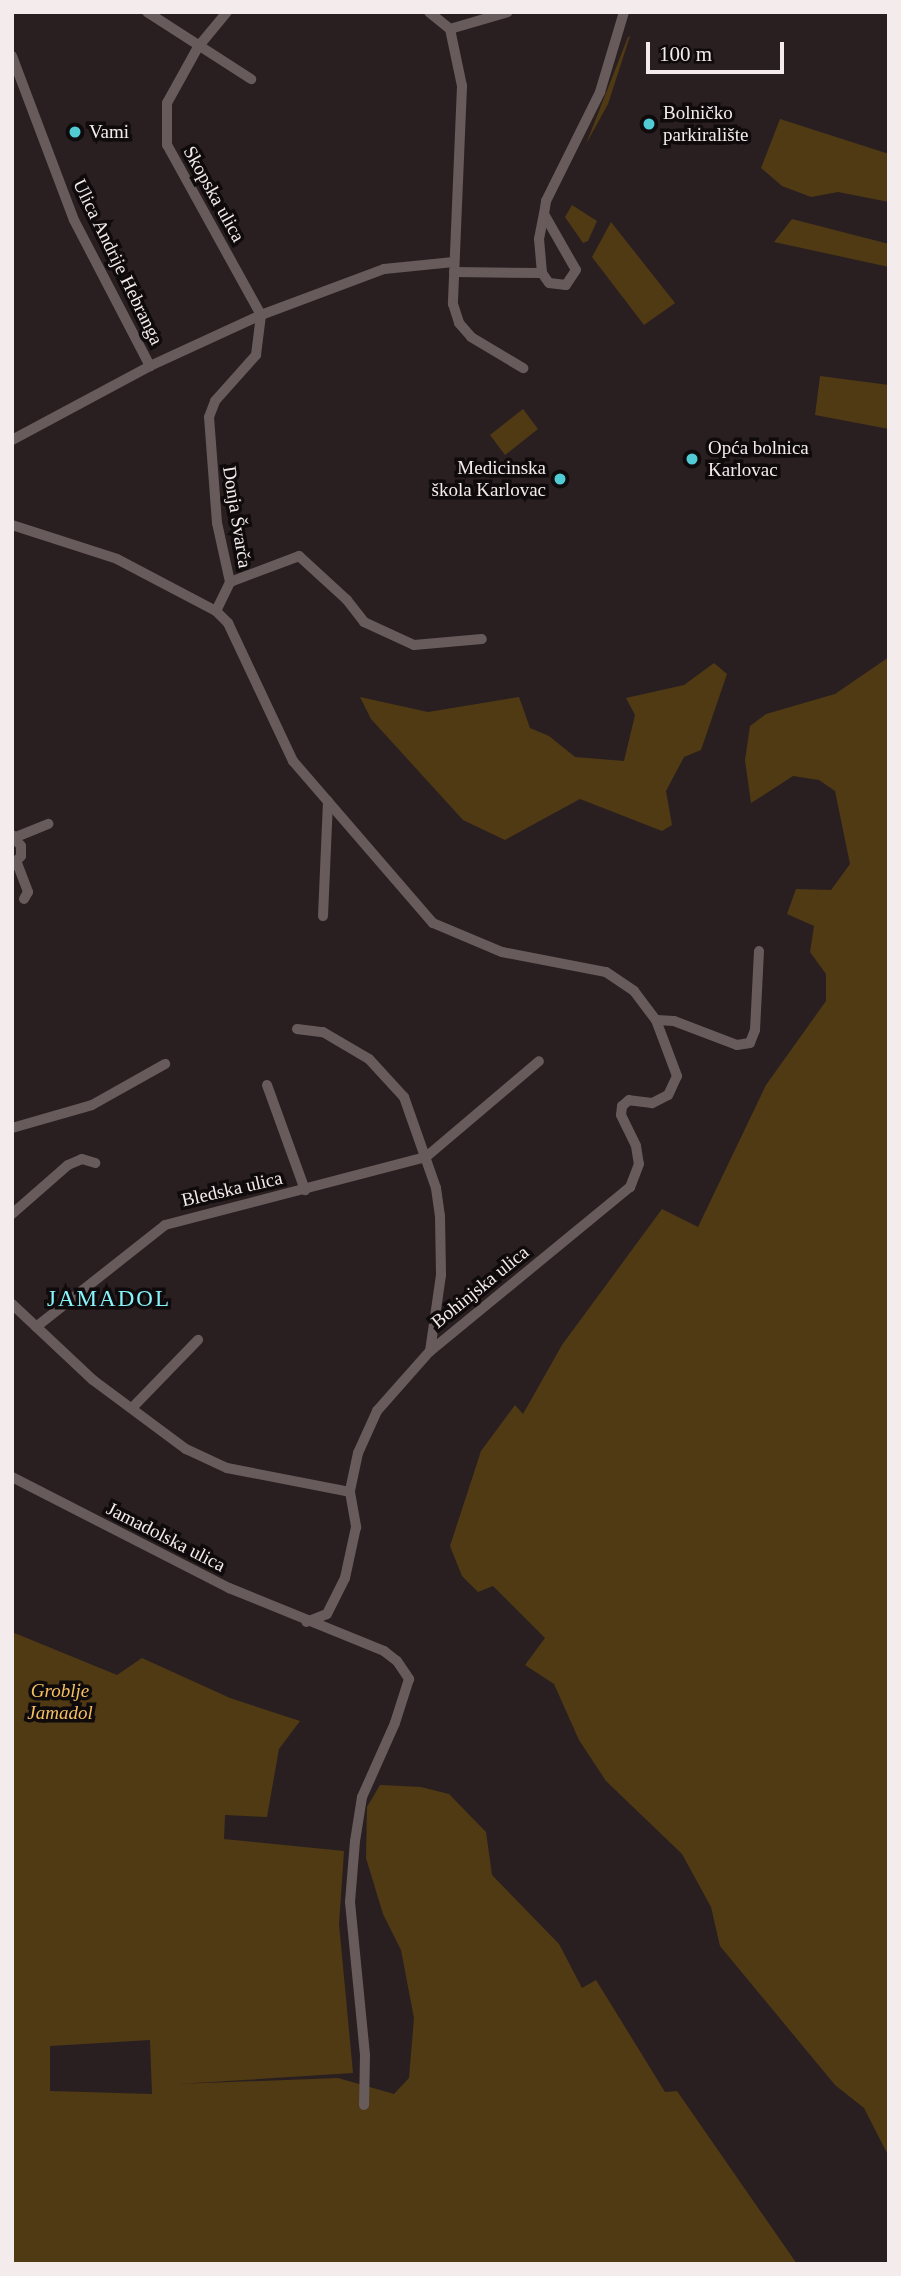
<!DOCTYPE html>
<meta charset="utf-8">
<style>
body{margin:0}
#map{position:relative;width:901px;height:2276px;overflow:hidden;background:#2a1f20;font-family:Georgia,serif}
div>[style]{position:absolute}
.green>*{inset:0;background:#4f3a14}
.street>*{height:10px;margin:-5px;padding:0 5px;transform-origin:5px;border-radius:5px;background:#685b5c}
.dots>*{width:19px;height:19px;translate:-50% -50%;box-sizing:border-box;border:4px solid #0f0a0b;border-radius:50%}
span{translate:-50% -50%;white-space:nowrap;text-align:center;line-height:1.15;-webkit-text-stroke:7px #0f0a0b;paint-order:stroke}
.poi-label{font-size:19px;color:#f3ebec}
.left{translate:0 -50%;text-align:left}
.right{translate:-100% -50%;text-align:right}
.street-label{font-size:19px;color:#f3ebec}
.park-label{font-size:19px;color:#f7c062;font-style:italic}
.quarter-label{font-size:23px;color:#87f3fa;letter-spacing:2px}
.frame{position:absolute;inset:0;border:14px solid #f3ebec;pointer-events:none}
.scale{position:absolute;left:646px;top:42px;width:138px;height:32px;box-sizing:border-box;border:4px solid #f3ebec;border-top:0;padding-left:9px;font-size:21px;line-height:24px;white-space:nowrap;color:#f3ebec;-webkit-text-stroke:5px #0f0a0b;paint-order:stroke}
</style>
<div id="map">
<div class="green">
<i style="clip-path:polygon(630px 36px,608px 104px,586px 144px,628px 37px)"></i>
<i style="clip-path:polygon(780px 119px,889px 154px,889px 202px,838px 192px,811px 197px,782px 186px,761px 168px)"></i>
<i style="clip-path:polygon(572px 205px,597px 221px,588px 241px,583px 243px,565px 217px)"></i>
<i style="clip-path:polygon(792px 219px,889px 244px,889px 267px,774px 242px)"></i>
<i style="clip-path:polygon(611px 222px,675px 303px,644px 325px,592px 257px)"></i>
<i style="clip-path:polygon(820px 376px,889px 385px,889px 429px,815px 415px)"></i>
<i style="clip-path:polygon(523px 409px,538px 429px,505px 455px,490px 435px)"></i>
<i style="clip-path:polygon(889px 657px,889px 2157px,864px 2108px,835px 2085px,720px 1946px,711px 1907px,682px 1854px,606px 1781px,579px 1740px,554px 1684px,525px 1665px,545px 1638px,493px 1586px,478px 1592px,462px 1576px,450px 1546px,481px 1451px,515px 1405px,523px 1414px,562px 1345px,662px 1209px,698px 1227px,766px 1085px,826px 1001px,826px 974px,810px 952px,814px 926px,787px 914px,796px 889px,831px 890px,850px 864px,835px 791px,819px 780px,793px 776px,751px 803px,745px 760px,750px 726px,766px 714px,835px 694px)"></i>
<i style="clip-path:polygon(714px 663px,727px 674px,701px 750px,684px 757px,666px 791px,672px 825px,662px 831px,580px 799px,505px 840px,463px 820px,371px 719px,360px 697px,428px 712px,519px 697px,530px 728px,549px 736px,575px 757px,624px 761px,635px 715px,626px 698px,684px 685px)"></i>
<i style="clip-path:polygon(evenodd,12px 1632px,117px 1675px,142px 1658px,230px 1698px,300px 1721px,279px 1749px,267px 1817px,225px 1815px,224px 1839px,344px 1851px,339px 1924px,353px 2073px,179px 2084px,338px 2078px,394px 2094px,409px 2078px,414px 2018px,401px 1950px,383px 1914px,366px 1858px,367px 1807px,380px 1785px,421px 1787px,449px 1794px,486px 1832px,492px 1875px,559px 1944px,582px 1988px,596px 1980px,665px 2092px,677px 2091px,797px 2264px,12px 2264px,12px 1632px,150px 2040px,152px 2094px,50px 2091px,50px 2046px,150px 2040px)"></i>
</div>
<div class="street">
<i style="left:147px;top:12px;width:124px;rotate:32.8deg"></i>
<i style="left:429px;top:12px;width:27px;rotate:39deg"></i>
<i style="left:450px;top:29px;width:58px;rotate:78.1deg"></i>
<i style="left:462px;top:86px;width:218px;rotate:92.4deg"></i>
<i style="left:453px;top:304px;width:20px;rotate:72deg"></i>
<i style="left:459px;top:323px;width:18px;rotate:49deg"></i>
<i style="left:471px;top:337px;width:61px;rotate:30.8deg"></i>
<i style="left:450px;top:29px;width:60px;rotate:-16.3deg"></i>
<i style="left:12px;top:56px;width:175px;rotate:69.3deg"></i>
<i style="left:74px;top:220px;width:165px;rotate:62.5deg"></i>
<i style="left:544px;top:214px;width:64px;rotate:60.3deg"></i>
<i style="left:576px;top:270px;width:18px;rotate:124deg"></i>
<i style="left:566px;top:285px;width:17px;rotate:-173deg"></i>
<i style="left:549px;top:283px;width:12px;rotate:-125deg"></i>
<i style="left:542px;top:273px;width:34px;rotate:-95deg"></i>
<i style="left:539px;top:239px;width:25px;rotate:-79deg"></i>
<i style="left:544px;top:214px;width:13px;rotate:-81deg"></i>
<i style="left:546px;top:201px;width:122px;rotate:-63.6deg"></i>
<i style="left:600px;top:92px;width:84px;rotate:-73.3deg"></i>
<i style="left:454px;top:272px;width:88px;rotate:0.7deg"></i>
<i style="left:12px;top:440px;width:157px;rotate:-28.2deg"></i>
<i style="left:150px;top:366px;width:122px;rotate:-24.7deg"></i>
<i style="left:261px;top:315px;width:131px;rotate:-20.5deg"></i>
<i style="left:384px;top:269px;width:70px;rotate:-5.7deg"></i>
<i style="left:12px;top:525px;width:110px;rotate:17.9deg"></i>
<i style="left:117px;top:559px;width:112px;rotate:27.7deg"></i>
<i style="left:216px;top:611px;width:17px;rotate:45deg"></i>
<i style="left:228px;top:623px;width:153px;rotate:64.8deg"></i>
<i style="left:293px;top:761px;width:214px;rotate:49.2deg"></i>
<i style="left:433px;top:923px;width:75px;rotate:22.8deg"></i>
<i style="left:502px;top:952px;width:106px;rotate:10.9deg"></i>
<i style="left:606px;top:972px;width:34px;rotate:34deg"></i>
<i style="left:634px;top:991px;width:36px;rotate:53deg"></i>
<i style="left:656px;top:1020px;width:60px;rotate:69.4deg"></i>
<i style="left:677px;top:1076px;width:21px;rotate:115deg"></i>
<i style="left:668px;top:1095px;width:18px;rotate:153deg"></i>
<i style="left:652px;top:1103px;width:23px;rotate:-173deg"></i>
<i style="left:629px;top:1100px;width:9px;rotate:139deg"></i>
<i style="left:622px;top:1106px;width:9px;rotate:96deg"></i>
<i style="left:621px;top:1115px;width:34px;rotate:64deg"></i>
<i style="left:636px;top:1146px;width:18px;rotate:81deg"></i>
<i style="left:639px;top:1164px;width:25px;rotate:111deg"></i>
<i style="left:630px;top:1187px;width:259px;rotate:140.6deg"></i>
<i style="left:430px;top:1351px;width:80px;rotate:131.5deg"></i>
<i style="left:377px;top:1411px;width:46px;rotate:114.3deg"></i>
<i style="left:358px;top:1453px;width:40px;rotate:102deg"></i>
<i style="left:350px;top:1492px;width:36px;rotate:80deg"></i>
<i style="left:356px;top:1527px;width:52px;rotate:102.2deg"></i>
<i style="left:345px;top:1578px;width:40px;rotate:116.6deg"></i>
<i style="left:327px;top:1614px;width:22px;rotate:159deg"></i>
<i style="left:230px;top:582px;width:74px;rotate:-20.6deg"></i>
<i style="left:299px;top:556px;width:65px;rotate:42.5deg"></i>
<i style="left:347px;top:600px;width:28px;rotate:52deg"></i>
<i style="left:364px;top:622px;width:55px;rotate:24.7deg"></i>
<i style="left:414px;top:645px;width:68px;rotate:-5deg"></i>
<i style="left:216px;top:611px;width:32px;rotate:-64deg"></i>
<i style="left:230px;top:582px;width:60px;rotate:-102.4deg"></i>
<i style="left:217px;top:523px;width:106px;rotate:-94.3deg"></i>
<i style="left:209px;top:417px;width:17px;rotate:-69deg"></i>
<i style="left:215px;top:401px;width:62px;rotate:-48.3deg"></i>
<i style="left:256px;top:355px;width:40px;rotate:-82.9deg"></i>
<i style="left:261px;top:315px;width:194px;rotate:-118.9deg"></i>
<i style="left:167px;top:145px;width:42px;rotate:-90deg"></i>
<i style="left:167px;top:103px;width:64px;rotate:-61deg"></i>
<i style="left:198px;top:47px;width:45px;rotate:-50.4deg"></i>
<i style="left:12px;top:835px;width:14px;rotate:51deg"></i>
<i style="left:21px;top:846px;width:10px;rotate:90deg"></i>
<i style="left:21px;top:856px;width:13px;rotate:132deg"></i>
<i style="left:16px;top:837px;width:35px;rotate:-22deg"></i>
<i style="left:17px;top:863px;width:31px;rotate:69deg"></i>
<i style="left:28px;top:892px;width:8px;rotate:120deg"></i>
<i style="left:323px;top:916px;width:115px;rotate:-87.5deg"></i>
<i style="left:656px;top:1020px;width:18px;rotate:3deg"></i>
<i style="left:674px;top:1021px;width:67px;rotate:20.9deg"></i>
<i style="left:737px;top:1045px;width:13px;rotate:-9deg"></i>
<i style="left:750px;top:1043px;width:14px;rotate:-69deg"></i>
<i style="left:755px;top:1030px;width:79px;rotate:-87.1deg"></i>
<i style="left:297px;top:1029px;width:26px;rotate:7deg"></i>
<i style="left:323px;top:1032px;width:53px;rotate:30.4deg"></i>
<i style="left:369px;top:1059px;width:52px;rotate:47.4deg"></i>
<i style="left:404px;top:1097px;width:96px;rotate:70.6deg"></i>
<i style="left:436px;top:1188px;width:28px;rotate:82deg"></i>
<i style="left:440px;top:1216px;width:59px;rotate:89deg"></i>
<i style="left:441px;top:1275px;width:77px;rotate:98.2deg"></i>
<i style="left:267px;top:1085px;width:112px;rotate:70.1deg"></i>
<i style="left:12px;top:1128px;width:83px;rotate:-16deg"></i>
<i style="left:92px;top:1105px;width:84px;rotate:-29.3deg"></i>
<i style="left:12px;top:1214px;width:74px;rotate:-41.2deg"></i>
<i style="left:68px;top:1165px;width:15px;rotate:-23deg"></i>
<i style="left:82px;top:1159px;width:14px;rotate:17deg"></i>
<i style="left:12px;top:1304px;width:111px;rotate:43.2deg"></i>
<i style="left:93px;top:1380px;width:116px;rotate:36.6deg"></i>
<i style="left:186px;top:1449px;width:45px;rotate:24.9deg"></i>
<i style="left:227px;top:1468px;width:125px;rotate:11deg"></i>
<i style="left:36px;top:1327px;width:164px;rotate:-38.3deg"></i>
<i style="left:165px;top:1225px;width:270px;rotate:-14.6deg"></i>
<i style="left:426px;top:1157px;width:148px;rotate:-40.3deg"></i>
<i style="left:132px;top:1408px;width:95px;rotate:-45.9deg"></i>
<i style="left:12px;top:1477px;width:244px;rotate:27.1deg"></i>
<i style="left:229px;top:1588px;width:167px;rotate:22.1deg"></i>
<i style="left:384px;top:1651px;width:16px;rotate:38deg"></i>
<i style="left:397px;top:1661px;width:22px;rotate:56deg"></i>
<i style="left:409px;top:1679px;width:46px;rotate:107.7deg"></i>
<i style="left:395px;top:1723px;width:81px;rotate:114deg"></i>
<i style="left:362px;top:1797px;width:45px;rotate:99deg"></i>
<i style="left:355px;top:1841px;width:61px;rotate:94.7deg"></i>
<i style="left:350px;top:1902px;width:154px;rotate:84.4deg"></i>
<i style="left:365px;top:2055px;width:50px;rotate:91.1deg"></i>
</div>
<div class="dots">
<i style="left:649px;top:124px;background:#51ccd4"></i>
<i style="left:75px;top:132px;background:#51ccd4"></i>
<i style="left:692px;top:459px;background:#51ccd4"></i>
<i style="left:560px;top:479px;background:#51ccd4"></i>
</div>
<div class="poi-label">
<span class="left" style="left:663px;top:124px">Bolničko<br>parkiralište</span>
<span class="left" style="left:89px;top:132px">Vami</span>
<span class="left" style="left:708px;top:459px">Opća bolnica<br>Karlovac</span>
<span class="right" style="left:546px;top:479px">Medicinska<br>škola Karlovac</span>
</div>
<div class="street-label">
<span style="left:214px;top:194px;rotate:61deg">Skopska ulica</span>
<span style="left:118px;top:262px;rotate:64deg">Ulica Andrije Hebranga</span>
<span style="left:237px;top:517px;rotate:81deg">Donja Švarča</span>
<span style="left:232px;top:1189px;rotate:-13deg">Bledska ulica</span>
<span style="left:480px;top:1287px;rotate:-39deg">Bohinjska ulica</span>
<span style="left:166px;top:1537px;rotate:27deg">Jamadolska ulica</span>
</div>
<div class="park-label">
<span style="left:60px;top:1702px">Groblje<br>Jamadol</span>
</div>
<div class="quarter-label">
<span style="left:109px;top:1299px">JAMADOL</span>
</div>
<div class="frame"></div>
<div class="scale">100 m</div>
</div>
